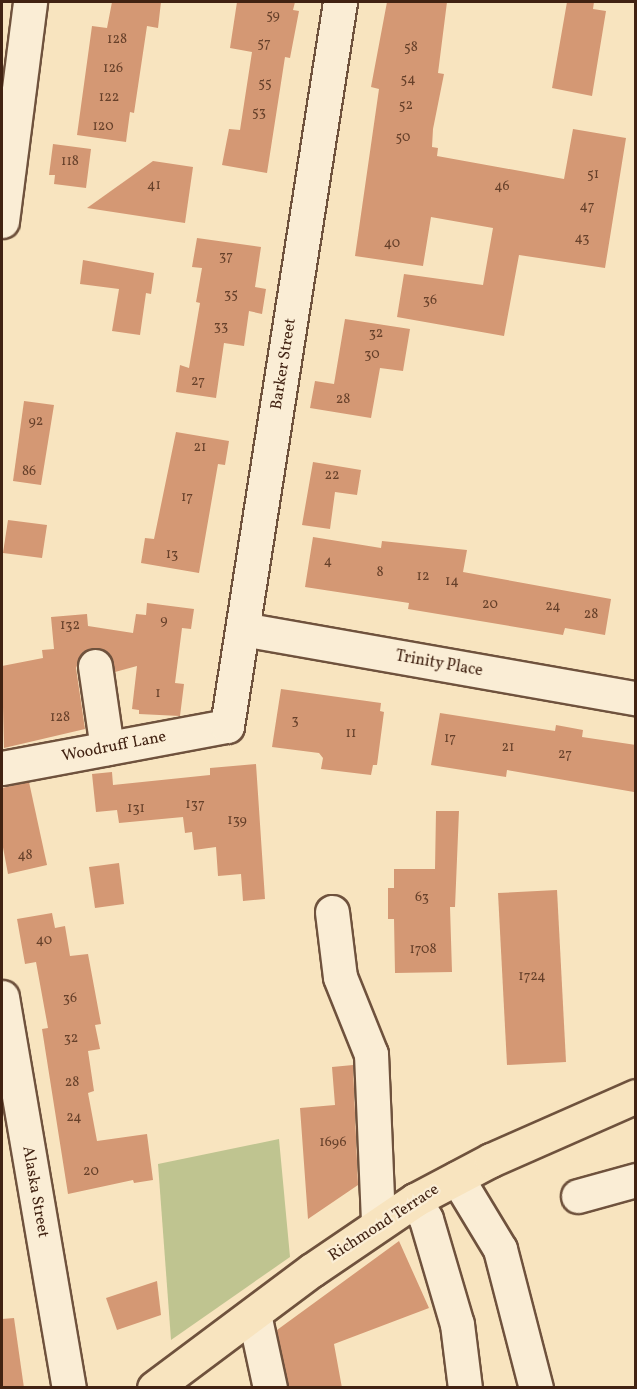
<!DOCTYPE html>
<style>
body{margin:0}
#map{position:relative;width:637px;height:1389px;overflow:hidden;background:#f8e4bf;font-family:Vollkorn,serif}
div>[style]{position:absolute}
.green>*{inset:0;background:#bfc490}
.building>*{inset:0;background:#d49874}
.roads{filter:drop-shadow(2px 0 #6f523d) drop-shadow(-2px 0 #6f523d) drop-shadow(0 2px #6f523d) drop-shadow(0 -2px #6f523d)}
.minor>*{height:33px;margin:-16.5px;padding:0 16.5px;transform-origin:16.5px;border-radius:16.5px;background:#faedd5}
.major>*{height:33px;margin:-16.5px;padding:0 16.5px;transform-origin:16.5px;border-radius:16.5px;background:#f8e4bf}
span{translate:-50% -50%;white-space:nowrap;text-align:center;line-height:1.15;-webkit-text-stroke:4.5px #faedd5;paint-order:stroke}
.number-label{font-size:14px;color:#66402a}
.number-label span{-webkit-text-stroke-width:0}
.street-label{font-size:16px;color:#412212}
.frame{position:absolute;inset:0;border:3px solid #412212;pointer-events:none}
</style>
<div id="map">
<div class="green">
<i style="clip-path:polygon(279px 1139px,290px 1257px,171px 1340px,158px 1164px)"></i>
</div>
<div class="building">
<i style="clip-path:polygon(112px 2px,161px 2px,158px 28px,147px 26px,134px 113px,130px 112px,126px 142px,77px 135px,92px 26px,107px 28px)"></i>
<i style="clip-path:polygon(237px 2px,295px 2px,293px 10px,299px 11px,290px 58px,285px 57px,267px 173px,222px 165px,229px 129px,240px 130px,252px 52px,230px 48px)"></i>
<i style="clip-path:polygon(387px 2px,447px 2px,438px 73px,444px 74px,433px 129px,432px 147px,438px 148px,437px 156px,564px 179px,573px 129px,626px 138px,605px 268px,519px 255px,504px 336px,397px 317px,404px 274px,483px 285px,493px 228px,431px 217px,423px 266px,355px 256px,379px 89px,371px 87px)"></i>
<i style="clip-path:polygon(567px 2px,594px 2px,593px 9px,606px 11px,592px 96px,552px 88px)"></i>
<i style="clip-path:polygon(53px 144px,91px 149px,86px 188px,54px 184px,55px 175px,49px 175px)"></i>
<i style="clip-path:polygon(153px 161px,193px 167px,185px 223px,87px 208px)"></i>
<i style="clip-path:polygon(197px 238px,261px 247px,255px 287px,266px 289px,262px 314px,249px 311px,244px 346px,224px 343px,216px 398px,176px 392px,180px 365px,189px 368px,200px 303px,196px 302px,202px 268px,192px 267px)"></i>
<i style="clip-path:polygon(83px 260px,154px 273px,151px 294px,146px 293px,140px 335px,112px 331px,119px 289px,80px 284px)"></i>
<i style="clip-path:polygon(345px 319px,410px 329px,403px 371px,380px 368px,371px 418px,310px 408px,315px 381px,334px 384px)"></i>
<i style="clip-path:polygon(24px 401px,54px 405px,41px 485px,13px 481px)"></i>
<i style="clip-path:polygon(176px 432px,229px 441px,225px 465px,218px 464px,199px 573px,141px 563px,145px 538px,154px 539px)"></i>
<i style="clip-path:polygon(313px 462px,361px 470px,357px 495px,335px 492px,330px 529px,302px 525px)"></i>
<i style="clip-path:polygon(8px 520px,47px 525px,42px 558px,3px 553px)"></i>
<i style="clip-path:polygon(313px 537px,381px 548px,382px 541px,467px 550px,463px 572px,611px 599px,605px 635px,565px 628px,563px 635px,408px 609px,409px 603px,305px 587px)"></i>
<i style="clip-path:polygon(147px 603px,194px 609px,191px 629px,182px 628px,175px 683px,184px 684px,180px 716px,139px 714px,139px 710px,132px 709px,137px 666px,115px 672px,109px 654px,92px 648px,83px 652px,76px 668px,85px 729px,4px 748px,2px 666px,43px 658px,42px 650px,54px 649px,51px 617px,87px 614px,88px 626px,133px 633px,136px 614px,146px 615px)"></i>
<i style="clip-path:polygon(281px 689px,381px 703px,380px 711px,384px 712px,377px 765px,373px 765px,371px 775px,321px 769px,323px 758px,319px 753px,272px 747px)"></i>
<i style="clip-path:polygon(440px 713px,555px 731px,556px 725px,583px 730px,582px 737px,636px 745px,634px 792px,507px 770px,506px 777px,431px 765px)"></i>
<i style="clip-path:polygon(256px 764px,265px 899px,243px 901px,241px 874px,218px 876px,216px 847px,194px 850px,192px 832px,185px 833px,183px 817px,119px 823px,117px 810px,96px 812px,92px 774px,112px 772px,113px 785px,210px 775px,210px 768px)"></i>
<i style="clip-path:polygon(29px 782px,47px 865px,8px 874px,2px 842px,2px 788px)"></i>
<i style="clip-path:polygon(436px 811px,459px 811px,455px 907px,450px 907px,452px 972px,395px 973px,394px 919px,388px 919px,388px 888px,394px 888px,394px 869px,435px 869px)"></i>
<i style="clip-path:polygon(119px 863px,124px 904px,95px 908px,89px 867px)"></i>
<i style="clip-path:polygon(557px 890px,566px 1062px,507px 1065px,498px 893px)"></i>
<i style="clip-path:polygon(52px 913px,55px 928px,65px 926px,70px 956px,88px 954px,101px 1024px,95px 1025px,100px 1049px,88px 1051px,94px 1091px,88px 1093px,97px 1141px,147px 1134px,153px 1180px,134px 1183px,133px 1180px,68px 1194px,42px 1029px,48px 1028px,36px 962px,25px 964px,17px 919px)"></i>
<i style="clip-path:polygon(353px 1065px,358px 1185px,308px 1219px,300px 1108px,335px 1105px,332px 1067px)"></i>
<i style="clip-path:polygon(399px 1241px,429px 1308px,334px 1344px,342px 1388px,288px 1388px,277px 1330px)"></i>
<i style="clip-path:polygon(157px 1281px,161px 1315px,117px 1330px,106px 1298px)"></i>
<i style="clip-path:polygon(14px 1318px,24px 1388px,2px 1388px,2px 1319px)"></i>
</div>
<div class="roads">
<div class="minor">
<i style="left:2px;top:221px;width:221px;rotate:-82.7deg"></i>
<i style="left:243px;top:629px;width:399px;rotate:10deg"></i>
<i style="left:95px;top:666px;width:83px;rotate:81.7deg"></i>
<i style="left:2px;top:768px;width:229px;rotate:-10.6deg"></i>
<i style="left:227px;top:726px;width:733px;rotate:-81.13deg"></i>
<i style="left:332px;top:912px;width:65px;rotate:83deg"></i>
<i style="left:340px;top:977px;width:83px;rotate:68.1deg"></i>
<i style="left:371px;top:1054px;width:169px;rotate:87.6deg"></i>
<i style="left:2px;top:997px;width:397px;rotate:80.3deg"></i>
<i style="left:457px;top:1178px;width:83px;rotate:58.8deg"></i>
<i style="left:500px;top:1249px;width:144px;rotate:75.5deg"></i>
<i style="left:578px;top:1196px;width:60px;rotate:-15.4deg"></i>
<i style="left:415px;top:1200px;width:22px;rotate:60deg"></i>
<i style="left:426px;top:1219px;width:109px;rotate:73.6deg"></i>
<i style="left:457px;top:1324px;width:64px;rotate:82.9deg"></i>
<i style="left:254px;top:1314px;width:76px;rotate:77.8deg"></i>
</div>
<div class="major">
<i style="left:154px;top:1388px;width:197px;rotate:-36.8deg"></i>
<i style="left:312px;top:1270px;width:125px;rotate:-34.2deg"></i>
<i style="left:415px;top:1200px;width:86px;rotate:-27.8deg"></i>
<i style="left:491px;top:1160px;width:158px;rotate:-23.8deg"></i>
</div>
</div>
<div class="number-label">
<span style="left:273px;top:16px">59</span>
<span style="left:117px;top:40px">128</span>
<span style="left:264px;top:44px">57</span>
<span style="left:411px;top:48px">58</span>
<span style="left:113px;top:69px">126</span>
<span style="left:408px;top:80px">54</span>
<span style="left:265px;top:84px">55</span>
<span style="left:109px;top:98px">122</span>
<span style="left:406px;top:106px">52</span>
<span style="left:259px;top:113px">53</span>
<span style="left:103px;top:127px">120</span>
<span style="left:403px;top:138px">50</span>
<span style="left:70px;top:162px">118</span>
<span style="left:593px;top:175px">51</span>
<span style="left:154px;top:186px">41</span>
<span style="left:502px;top:187px">46</span>
<span style="left:587px;top:207px">47</span>
<span style="left:582px;top:239px">43</span>
<span style="left:392px;top:244px">40</span>
<span style="left:226px;top:257px">37</span>
<span style="left:231px;top:295px">35</span>
<span style="left:430px;top:301px">36</span>
<span style="left:221px;top:327px">33</span>
<span style="left:376px;top:334px">32</span>
<span style="left:372px;top:355px">30</span>
<span style="left:198px;top:382px">27</span>
<span style="left:343px;top:400px">28</span>
<span style="left:36px;top:422px">92</span>
<span style="left:200px;top:448px">21</span>
<span style="left:29px;top:472px">86</span>
<span style="left:332px;top:476px">22</span>
<span style="left:187px;top:498px">17</span>
<span style="left:172px;top:555px">13</span>
<span style="left:328px;top:562px">4</span>
<span style="left:380px;top:573px">8</span>
<span style="left:423px;top:577px">12</span>
<span style="left:452px;top:582px">14</span>
<span style="left:490px;top:605px">20</span>
<span style="left:553px;top:607px">24</span>
<span style="left:591px;top:615px">28</span>
<span style="left:164px;top:621px">9</span>
<span style="left:70px;top:626px">132</span>
<span style="left:158px;top:694px">1</span>
<span style="left:60px;top:718px">128</span>
<span style="left:295px;top:721px">3</span>
<span style="left:351px;top:734px">11</span>
<span style="left:450px;top:739px">17</span>
<span style="left:508px;top:748px">21</span>
<span style="left:565px;top:755px">27</span>
<span style="left:195px;top:805px">137</span>
<span style="left:136px;top:809px">131</span>
<span style="left:237px;top:821px">139</span>
<span style="left:25px;top:856px">48</span>
<span style="left:422px;top:898px">63</span>
<span style="left:44px;top:941px">40</span>
<span style="left:423px;top:950px">1708</span>
<span style="left:532px;top:977px">1724</span>
<span style="left:70px;top:999px">36</span>
<span style="left:71px;top:1039px">32</span>
<span style="left:72px;top:1083px">28</span>
<span style="left:74px;top:1118px">24</span>
<span style="left:333px;top:1143px">1696</span>
<span style="left:91px;top:1172px">20</span>
</div>
<div class="street-label">
<span style="left:284px;top:364px;rotate:-81deg">Barker Street</span>
<span style="left:439px;top:664px;rotate:10deg">Trinity Place</span>
<span style="left:114px;top:747px;rotate:-11deg">Woodruff Lane</span>
<span style="left:35px;top:1192px;rotate:80deg">Alaska Street</span>
<span style="left:384px;top:1223px;rotate:-33deg">Richmond Terrace</span>
</div>
<div class="frame"></div>
</div>
